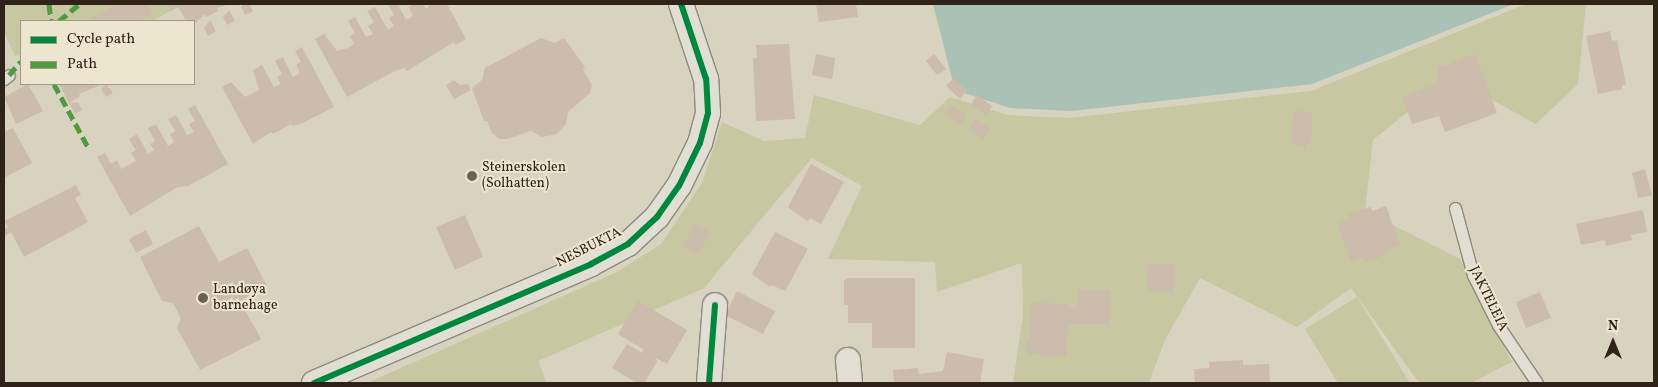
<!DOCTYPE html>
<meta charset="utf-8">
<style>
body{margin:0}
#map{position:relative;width:1658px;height:387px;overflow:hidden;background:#d8d3be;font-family:Vollkorn,serif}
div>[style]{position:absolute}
.green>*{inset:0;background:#c7c7a1}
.water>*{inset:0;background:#aac1b6}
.building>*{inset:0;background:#cbbcab}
.roads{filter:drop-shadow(1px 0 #8e8a7e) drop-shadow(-1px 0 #8e8a7e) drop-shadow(0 1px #8e8a7e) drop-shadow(0 -1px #8e8a7e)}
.lane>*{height:11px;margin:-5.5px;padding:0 5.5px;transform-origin:5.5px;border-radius:5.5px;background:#e1ded4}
.street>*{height:24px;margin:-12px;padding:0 12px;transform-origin:12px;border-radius:12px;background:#e1ded4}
.quiet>*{height:5px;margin-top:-2.5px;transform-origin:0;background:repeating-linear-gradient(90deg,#509b3e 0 10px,transparent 0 15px)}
.cycleway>*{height:6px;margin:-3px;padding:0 3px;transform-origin:3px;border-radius:3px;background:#00873e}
.dots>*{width:14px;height:14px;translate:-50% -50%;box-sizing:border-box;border:2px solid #ede6ce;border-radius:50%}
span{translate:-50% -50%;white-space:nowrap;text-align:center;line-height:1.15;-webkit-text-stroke:4px #ede6ce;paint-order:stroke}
.poi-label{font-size:14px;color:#2e2219}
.left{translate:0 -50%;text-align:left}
.street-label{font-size:14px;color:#2e2219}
.frame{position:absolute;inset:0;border:5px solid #2e2219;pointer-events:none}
.legend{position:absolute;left:20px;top:20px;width:175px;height:65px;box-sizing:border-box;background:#ede6ce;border:1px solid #a19886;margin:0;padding:6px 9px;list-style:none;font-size:15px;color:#2e2219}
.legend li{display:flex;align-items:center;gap:10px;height:25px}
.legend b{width:25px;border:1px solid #a19886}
.north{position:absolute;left:1588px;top:317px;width:50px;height:50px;-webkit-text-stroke:4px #ede6ce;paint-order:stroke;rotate:0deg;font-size:14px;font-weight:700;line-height:20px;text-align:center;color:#2e2219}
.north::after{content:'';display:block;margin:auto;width:18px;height:22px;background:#2e2219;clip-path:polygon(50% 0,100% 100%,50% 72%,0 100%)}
</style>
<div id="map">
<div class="green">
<i style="clip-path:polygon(4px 4px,183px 4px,152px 21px,21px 21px,21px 54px,15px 56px,4px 32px)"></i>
<i style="clip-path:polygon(1526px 4px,1586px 4px,1578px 84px,1536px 124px,1478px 92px,1426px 97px,1373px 140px,1365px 211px,1460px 259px,1512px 362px,1471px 383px,1419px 383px,1351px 288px,1297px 327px,1200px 278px,1165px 340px,1149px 383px,1013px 383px,1023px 315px,1022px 263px,937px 292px,935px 262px,828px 259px,862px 186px,812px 158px,704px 288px,538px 361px,547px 383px,367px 383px,617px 272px,661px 244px,702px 183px,722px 122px,764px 141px,805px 138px,814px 95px,920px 125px,950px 97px,1008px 115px,1069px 118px,1311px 91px)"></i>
<i style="clip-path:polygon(1357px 297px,1410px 383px,1338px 383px,1305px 329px)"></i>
</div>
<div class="water">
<i style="clip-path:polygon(933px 4px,1514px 4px,1312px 84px,1072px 111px,1010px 108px,955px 90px)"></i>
</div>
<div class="building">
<i style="clip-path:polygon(118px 4px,147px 4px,152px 13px,142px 18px,144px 21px,86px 21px)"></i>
<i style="clip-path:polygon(167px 4px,230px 4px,217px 8px,218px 11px,206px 17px,205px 14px,194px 24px,194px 21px,186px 21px,178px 7px,171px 11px)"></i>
<i style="clip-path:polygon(244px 4px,249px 4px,253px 11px,245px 15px,241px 7px)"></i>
<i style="clip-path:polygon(388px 4px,398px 4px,406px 20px,413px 16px,409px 7px,413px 4px,423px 4px,426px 9px,431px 4px,447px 4px,466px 39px,455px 45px,454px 42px,407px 71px,405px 68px,395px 71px,347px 97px,315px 39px,324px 34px,337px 51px,348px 48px,354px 44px,350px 36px,355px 33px,348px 21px,355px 17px,366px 37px,373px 34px,368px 26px,374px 22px,367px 11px,375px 7px,388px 30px,394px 26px,389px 18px,394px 15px)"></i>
<i style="clip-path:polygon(816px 4px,856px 4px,858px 17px,819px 22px)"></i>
<i style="clip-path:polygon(229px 10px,235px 21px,227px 25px,223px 17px)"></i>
<i style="clip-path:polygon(210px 20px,216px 31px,208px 36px,204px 28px)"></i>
<i style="clip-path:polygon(1610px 31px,1612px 41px,1617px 40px,1626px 85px,1622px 85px,1622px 89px,1598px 94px,1586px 36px)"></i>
<i style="clip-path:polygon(541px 38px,555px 43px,564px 38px,585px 67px,583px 70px,592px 85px,590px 93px,568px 112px,566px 124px,557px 134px,542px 137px,531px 131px,507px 139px,499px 139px,492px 133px,487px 121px,484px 121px,472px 88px,482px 80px,485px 68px)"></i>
<i style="clip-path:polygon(789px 44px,795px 119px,756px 121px,753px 58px,757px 58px,756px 45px)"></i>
<i style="clip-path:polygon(302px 47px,334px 107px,303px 123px,293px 126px,291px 124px,273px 134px,271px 132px,253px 144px,222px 87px,231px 82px,245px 97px,259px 90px,253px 70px,262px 65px,274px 87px,281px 84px,277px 77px,282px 74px,275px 61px,283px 57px,293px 77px,300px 73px,296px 65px,301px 62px,295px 51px)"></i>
<i style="clip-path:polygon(816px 54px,835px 58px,832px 79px,812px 75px)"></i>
<i style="clip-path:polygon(934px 54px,946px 69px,937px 75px,926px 61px)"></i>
<i style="clip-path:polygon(1475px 54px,1497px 113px,1445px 132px,1439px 116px,1412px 124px,1402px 97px,1437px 84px,1438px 68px)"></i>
<i style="clip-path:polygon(953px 78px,967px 90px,960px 99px,946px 86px)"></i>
<i style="clip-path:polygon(454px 80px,460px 85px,468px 84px,471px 90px,454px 99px,446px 85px)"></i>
<i style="clip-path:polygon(28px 84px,43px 111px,16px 124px,4px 97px)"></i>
<i style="clip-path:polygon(59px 84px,97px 84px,98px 86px,79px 94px,80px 96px,69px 103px)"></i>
<i style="clip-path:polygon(106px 84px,113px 93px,106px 97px,101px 89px)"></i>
<i style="clip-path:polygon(977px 95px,992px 106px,986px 115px,971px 105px)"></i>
<i style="clip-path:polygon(78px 102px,82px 110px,75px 114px,69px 103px)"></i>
<i style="clip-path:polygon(195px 105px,228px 164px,188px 186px,176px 188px,130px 216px,97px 157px,105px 153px,111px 164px,117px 160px,121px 169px,127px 166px,136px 161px,131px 153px,136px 150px,129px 139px,137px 134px,148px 154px,154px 150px,150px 144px,155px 141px,148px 128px,156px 124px,168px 146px,174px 142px,170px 134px,175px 131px,168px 119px,176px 115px,187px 135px,194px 132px,189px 124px,195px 121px,188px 109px)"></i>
<i style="clip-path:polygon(951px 105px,967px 114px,961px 124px,945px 114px)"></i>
<i style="clip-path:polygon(1293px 111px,1312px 112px,1311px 144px,1306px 144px,1306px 148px,1292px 144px)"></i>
<i style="clip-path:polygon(975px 119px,990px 129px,984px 139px,969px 129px)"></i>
<i style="clip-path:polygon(13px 128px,32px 163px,4px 178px,4px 132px)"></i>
<i style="clip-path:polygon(811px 164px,844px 182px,821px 224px,810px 218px,808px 222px,788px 207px)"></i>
<i style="clip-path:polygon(1645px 169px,1652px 195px,1638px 198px,1632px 173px)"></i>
<i style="clip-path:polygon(76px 185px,81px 195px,75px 198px,88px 222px,24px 257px,11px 232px,4px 236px,4px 229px,8px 227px,4px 221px)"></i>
<i style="clip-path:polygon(1386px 206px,1400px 245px,1386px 250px,1387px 254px,1366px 262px,1364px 257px,1351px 262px,1337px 223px,1350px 218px,1349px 214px,1371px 207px,1372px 211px)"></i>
<i style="clip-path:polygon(1643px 210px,1647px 232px,1631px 235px,1632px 240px,1606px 246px,1605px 240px,1581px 245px,1576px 224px)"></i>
<i style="clip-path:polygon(465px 215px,483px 257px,455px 270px,436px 227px)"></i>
<i style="clip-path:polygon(695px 224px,710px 233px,698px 254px,683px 246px)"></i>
<i style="clip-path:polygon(199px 226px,219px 262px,247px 248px,267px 286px,240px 301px,261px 339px,200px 370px,177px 328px,181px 318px,173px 303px,162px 301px,140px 257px)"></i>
<i style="clip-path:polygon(146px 230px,153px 244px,136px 253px,129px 239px)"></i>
<i style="clip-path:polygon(775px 232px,808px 249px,785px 291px,772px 285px,770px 287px,752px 274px)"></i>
<i style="clip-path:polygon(1148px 264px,1175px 265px,1174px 292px,1147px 291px)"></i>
<i style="clip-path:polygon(848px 278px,915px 278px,915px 348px,872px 348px,872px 323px,848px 323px,848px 305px,844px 305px,844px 281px)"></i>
<i style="clip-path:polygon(1078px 290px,1111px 291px,1110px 324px,1068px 324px,1066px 357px,1056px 355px,1043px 358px,1038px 352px,1031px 355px,1025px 352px,1026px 339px,1030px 339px,1031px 303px,1069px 304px,1068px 307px,1078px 307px)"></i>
<i style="clip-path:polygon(737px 291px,775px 311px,763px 334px,725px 315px)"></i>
<i style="clip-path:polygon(1540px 292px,1551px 318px,1526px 328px,1516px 302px)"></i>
<i style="clip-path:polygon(638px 301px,687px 330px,667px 364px,656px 358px,657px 362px,644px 383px,637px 383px,612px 368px,627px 344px,642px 353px,644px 350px,618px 334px)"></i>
<i style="clip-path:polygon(947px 352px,984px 359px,980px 383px,894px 383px,893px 370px,918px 368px,919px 374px,943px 371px)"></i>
<i style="clip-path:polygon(1243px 360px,1243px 365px,1269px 364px,1270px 383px,1195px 383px,1194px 369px,1209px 368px,1209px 362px)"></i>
</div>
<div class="roads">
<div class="lane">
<i style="left:4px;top:79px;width:6px;rotate:-39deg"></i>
<i style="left:1455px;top:208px;width:69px;rotate:75deg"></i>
<i style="left:1473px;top:275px;width:56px;rotate:63.4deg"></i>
<i style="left:1498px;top:325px;width:70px;rotate:56.1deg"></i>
</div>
<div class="street">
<i style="left:848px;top:360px;width:23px;rotate:85deg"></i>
<i style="left:314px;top:383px;width:301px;rotate:-23.2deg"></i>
<i style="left:591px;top:264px;width:42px;rotate:-28.4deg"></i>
<i style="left:628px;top:244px;width:40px;rotate:-43deg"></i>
<i style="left:657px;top:217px;width:38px;rotate:-55deg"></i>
<i style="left:679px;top:186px;width:48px;rotate:-64deg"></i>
<i style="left:700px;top:143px;width:31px;rotate:-75deg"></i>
<i style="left:708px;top:113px;width:34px;rotate:-93deg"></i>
<i style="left:706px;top:79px;width:79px;rotate:-108.4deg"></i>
<i style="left:709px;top:383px;width:78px;rotate:-85.6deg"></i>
</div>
</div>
<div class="quiet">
<i style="left:49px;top:4px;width:17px;rotate:83deg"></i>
<i style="left:59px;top:21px;width:26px;rotate:-40deg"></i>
<i style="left:9px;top:75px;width:18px;rotate:-49deg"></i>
<i style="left:54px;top:84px;width:74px;rotate:61.7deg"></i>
</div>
<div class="cycleway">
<i style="left:314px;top:383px;width:301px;rotate:-23.2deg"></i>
<i style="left:591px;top:264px;width:42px;rotate:-28.4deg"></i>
<i style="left:628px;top:244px;width:40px;rotate:-43deg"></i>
<i style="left:657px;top:217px;width:38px;rotate:-55deg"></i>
<i style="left:679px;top:186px;width:48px;rotate:-64deg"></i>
<i style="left:700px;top:143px;width:31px;rotate:-75deg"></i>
<i style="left:708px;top:113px;width:34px;rotate:-93deg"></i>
<i style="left:706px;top:79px;width:79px;rotate:-108.4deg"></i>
<i style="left:709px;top:383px;width:78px;rotate:-85.6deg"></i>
</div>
<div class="dots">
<i style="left:472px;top:176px;background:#6a6053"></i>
<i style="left:203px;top:298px;background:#6a6053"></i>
</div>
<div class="poi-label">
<span class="left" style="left:482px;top:176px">Steinerskolen<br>(Solhatten)</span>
<span class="left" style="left:213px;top:298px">Landøya<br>barnehage</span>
</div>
<div class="street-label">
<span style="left:589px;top:248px;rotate:-27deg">NESBUKTA</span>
<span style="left:1488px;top:299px;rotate:64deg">JAKTELEIA</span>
</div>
<div class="frame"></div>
<ul class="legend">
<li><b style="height:6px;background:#00873e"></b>Cycle path</li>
<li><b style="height:6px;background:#509b3e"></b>Path</li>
</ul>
<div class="north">N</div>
</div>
